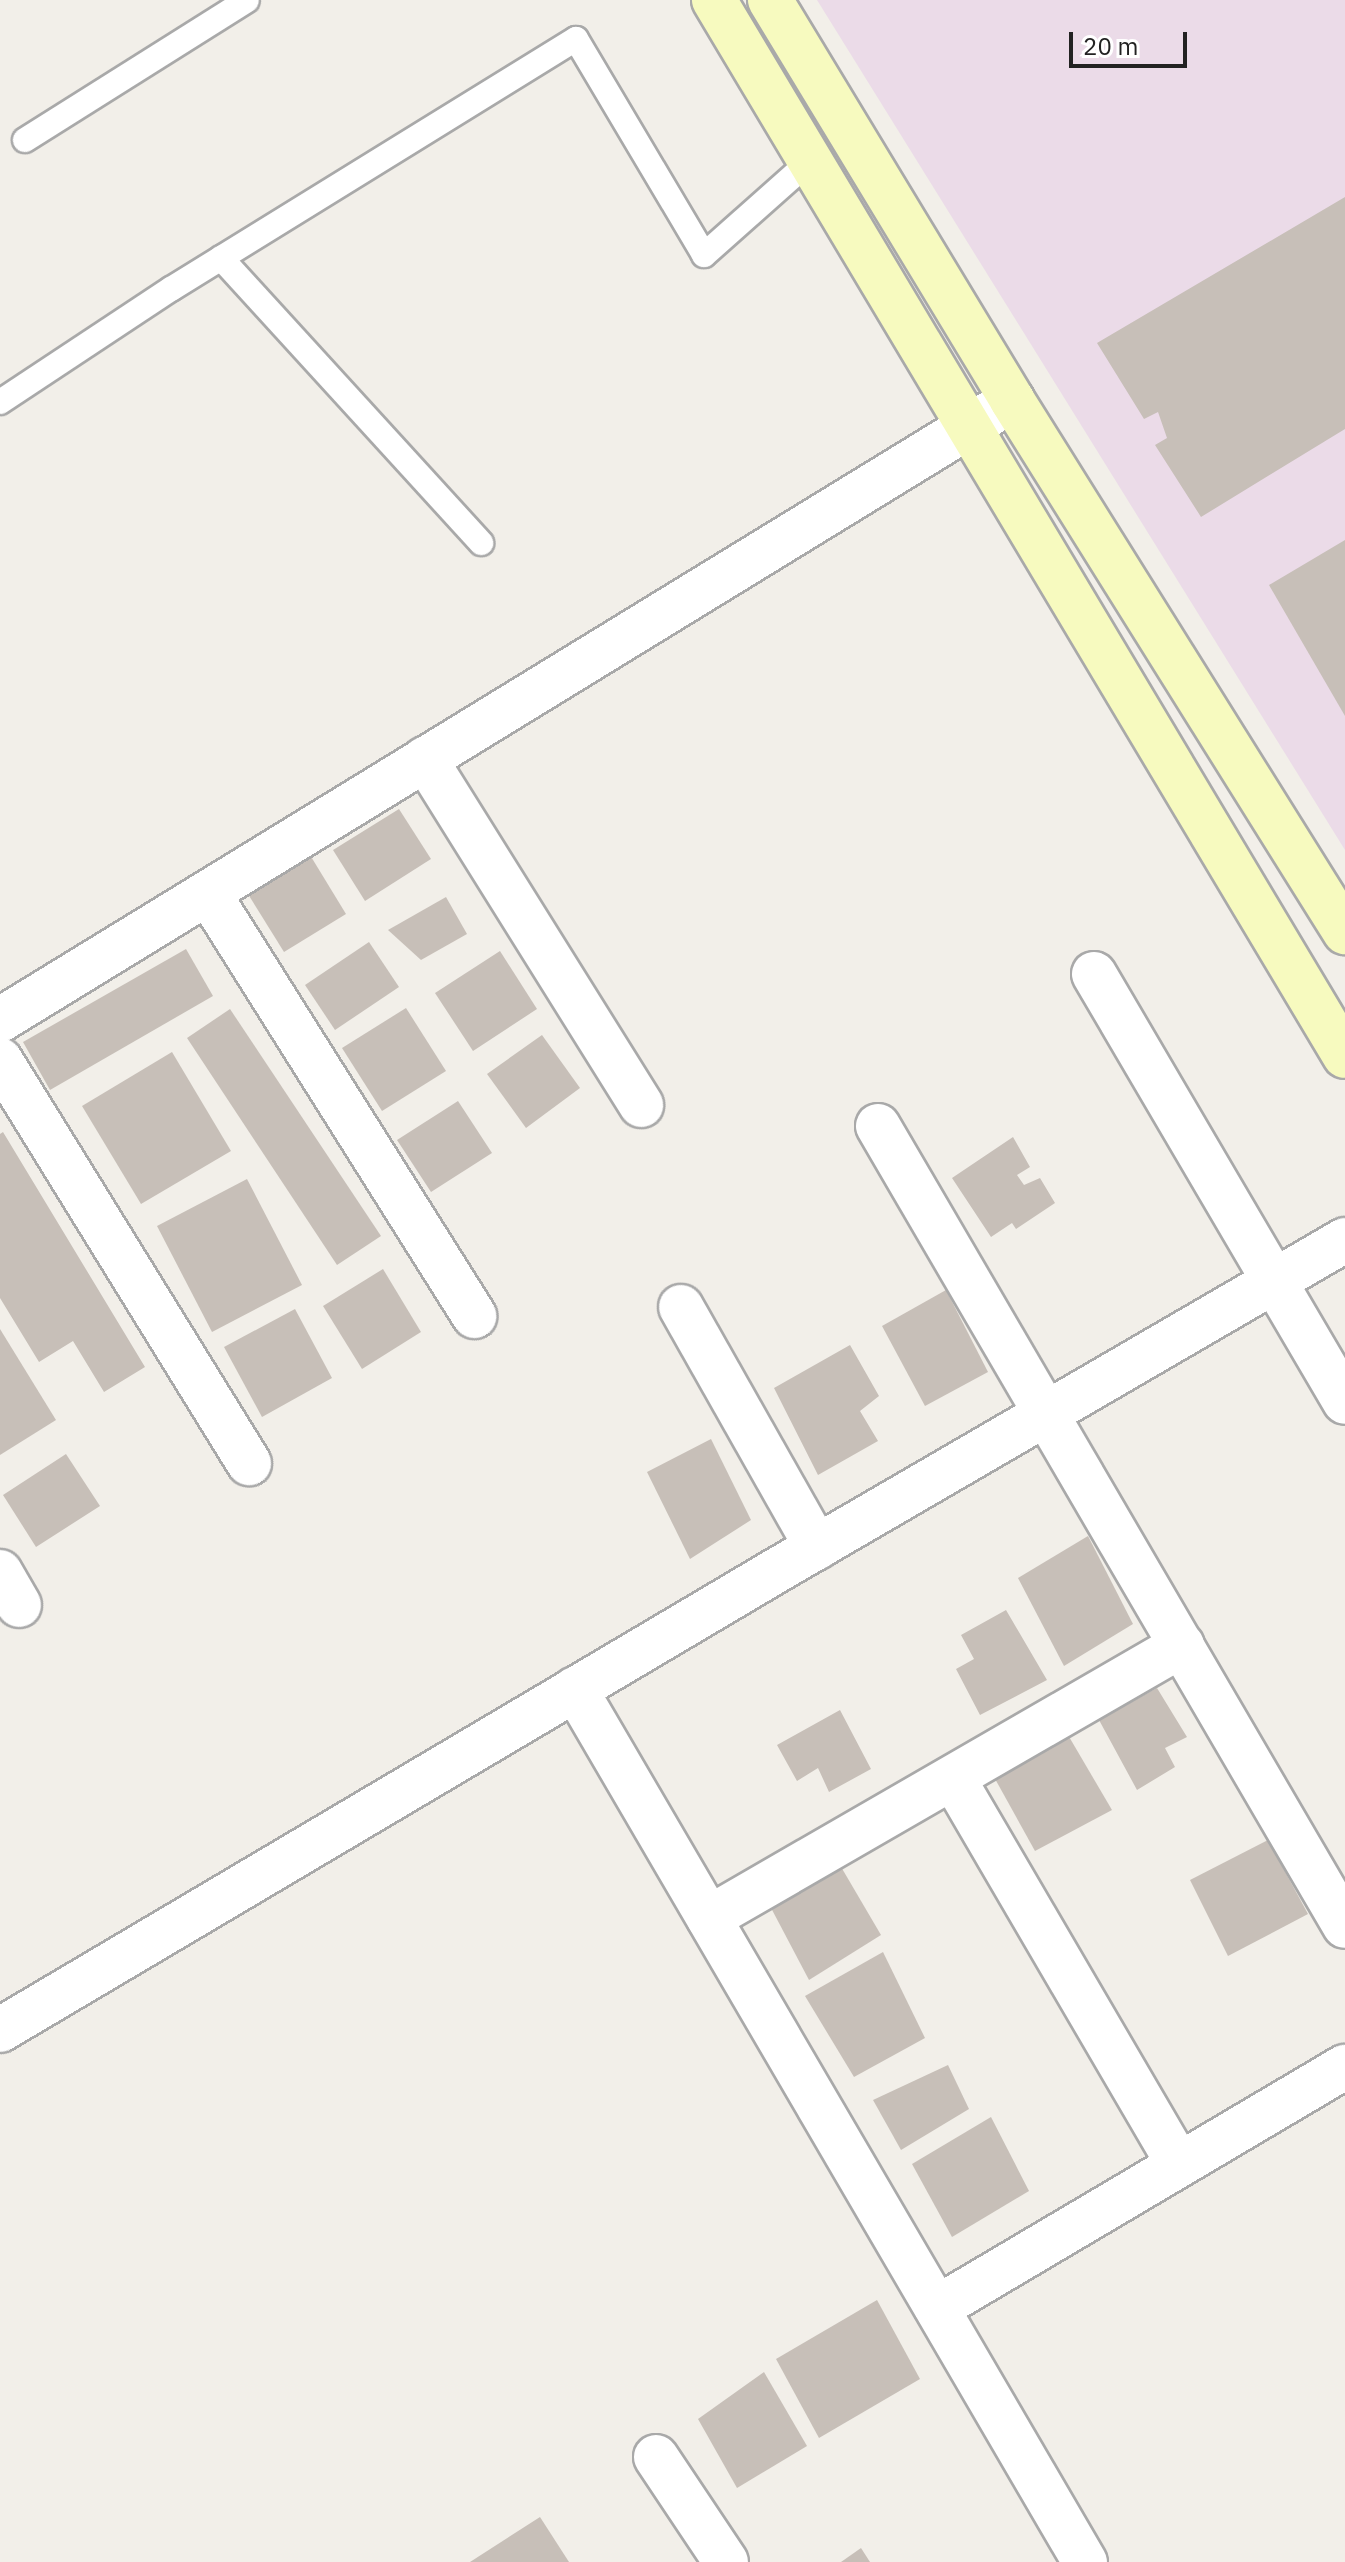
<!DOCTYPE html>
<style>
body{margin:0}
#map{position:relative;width:1345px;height:2562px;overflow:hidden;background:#f2efe9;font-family:"IBM Plex Sans",sans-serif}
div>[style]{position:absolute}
.industrial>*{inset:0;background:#ebdbe8}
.building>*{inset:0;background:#c7bfb8}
.roads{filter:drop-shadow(2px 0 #a9a9a9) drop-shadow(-2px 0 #a9a9a9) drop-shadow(0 2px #a9a9a9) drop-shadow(0 -2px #a9a9a9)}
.lane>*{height:24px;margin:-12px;padding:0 12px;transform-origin:12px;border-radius:12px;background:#fff}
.street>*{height:44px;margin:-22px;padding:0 22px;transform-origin:22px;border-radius:22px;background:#fff}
.secondary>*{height:44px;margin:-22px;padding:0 22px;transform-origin:22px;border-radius:22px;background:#f7fabf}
span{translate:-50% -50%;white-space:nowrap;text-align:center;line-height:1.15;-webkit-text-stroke:6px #fff;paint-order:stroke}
.scale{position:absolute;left:1069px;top:32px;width:118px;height:36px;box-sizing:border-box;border:4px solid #222;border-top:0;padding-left:10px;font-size:24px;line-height:28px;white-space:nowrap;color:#222;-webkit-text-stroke:6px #fff;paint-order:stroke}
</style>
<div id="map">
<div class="industrial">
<i style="clip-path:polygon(817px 0,1345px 0,1345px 850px)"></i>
</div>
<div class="building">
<i style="clip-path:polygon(1345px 197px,1345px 429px,1201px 517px,1155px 445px,1167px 438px,1158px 412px,1144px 419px,1097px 343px)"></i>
<i style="clip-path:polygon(1345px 540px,1345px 716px,1269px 585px)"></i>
<i style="clip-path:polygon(399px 809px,431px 859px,365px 901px,333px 850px)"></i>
<i style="clip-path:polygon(310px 855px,346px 914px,284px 952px,248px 894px)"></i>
<i style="clip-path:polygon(446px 897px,467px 934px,421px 960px,388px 930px)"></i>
<i style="clip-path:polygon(369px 942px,399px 987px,335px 1030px,305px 985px)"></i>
<i style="clip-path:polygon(186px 949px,213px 996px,50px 1090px,23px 1042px)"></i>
<i style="clip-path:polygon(500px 951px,537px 1009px,473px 1051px,435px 993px)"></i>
<i style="clip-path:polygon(406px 1008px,446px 1071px,382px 1111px,342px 1048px)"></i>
<i style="clip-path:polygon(230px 1009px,381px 1236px,337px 1265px,187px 1038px)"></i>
<i style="clip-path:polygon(542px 1035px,580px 1088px,526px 1128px,487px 1074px)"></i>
<i style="clip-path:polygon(172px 1052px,231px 1151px,141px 1204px,82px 1106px)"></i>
<i style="clip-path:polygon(458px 1101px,492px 1153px,431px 1192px,397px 1140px)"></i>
<i style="clip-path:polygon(3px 1132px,145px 1367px,104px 1392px,73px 1341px,39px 1362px,0 1298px,0 1134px)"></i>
<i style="clip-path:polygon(1013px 1137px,1030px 1167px,1017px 1175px,1024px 1185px,1040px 1178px,1055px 1203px,1016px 1229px,1012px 1223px,991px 1237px,952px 1178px)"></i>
<i style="clip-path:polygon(247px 1179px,302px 1285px,212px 1332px,157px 1226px)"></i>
<i style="clip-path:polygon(383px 1269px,421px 1332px,362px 1369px,323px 1306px)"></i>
<i style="clip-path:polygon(946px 1290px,988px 1372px,925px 1406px,882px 1326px)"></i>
<i style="clip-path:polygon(295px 1309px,332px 1378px,262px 1417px,224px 1347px)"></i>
<i style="clip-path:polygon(0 1329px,56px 1420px,0 1455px)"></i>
<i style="clip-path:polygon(850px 1345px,879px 1396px,860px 1411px,878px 1441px,818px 1475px,774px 1388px)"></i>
<i style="clip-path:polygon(711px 1439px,751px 1520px,690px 1559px,647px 1472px)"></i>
<i style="clip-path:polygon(66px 1454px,100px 1506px,36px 1547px,3px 1495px)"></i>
<i style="clip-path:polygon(1088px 1536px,1133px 1624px,1064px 1666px,1018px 1578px)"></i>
<i style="clip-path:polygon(1006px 1610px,1047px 1680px,980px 1715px,956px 1669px,974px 1659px,961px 1635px)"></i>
<i style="clip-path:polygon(1157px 1688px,1187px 1737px,1165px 1748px,1175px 1767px,1137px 1790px,1099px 1720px)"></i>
<i style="clip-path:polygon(840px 1710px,871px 1769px,829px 1792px,818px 1768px,797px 1781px,777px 1745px)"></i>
<i style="clip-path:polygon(1068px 1735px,1112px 1810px,1035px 1851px,994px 1777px)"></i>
<i style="clip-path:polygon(1268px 1840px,1308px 1914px,1228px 1956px,1190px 1880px)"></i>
<i style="clip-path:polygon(837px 1860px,881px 1935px,809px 1980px,770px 1906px)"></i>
<i style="clip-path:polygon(883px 1952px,925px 2038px,854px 2077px,805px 1996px)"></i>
<i style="clip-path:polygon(948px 2065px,969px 2109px,901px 2150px,873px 2100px)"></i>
<i style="clip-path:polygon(991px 2117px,1029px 2191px,952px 2237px,912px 2164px)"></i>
<i style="clip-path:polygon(877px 2300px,920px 2379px,819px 2438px,776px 2359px)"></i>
<i style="clip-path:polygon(764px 2372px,807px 2446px,737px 2488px,698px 2419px)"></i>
<i style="clip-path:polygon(540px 2517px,569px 2562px,470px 2562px)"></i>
<i style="clip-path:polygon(861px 2548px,870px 2562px,841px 2562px)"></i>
</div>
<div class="roads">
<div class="lane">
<i style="left:25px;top:140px;width:262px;rotate:-32.2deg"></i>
<i style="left:221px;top:258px;width:386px;rotate:47.6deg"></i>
<i style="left:0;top:402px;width:205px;rotate:-33.5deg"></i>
<i style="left:171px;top:289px;width:476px;rotate:-31.7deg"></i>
<i style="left:576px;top:39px;width:251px;rotate:59.3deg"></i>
<i style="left:704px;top:255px;width:142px;rotate:-41.6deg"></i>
</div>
<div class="street">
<i style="left:425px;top:759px;width:408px;rotate:58deg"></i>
<i style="left:208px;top:893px;width:500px;rotate:57.8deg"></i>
<i style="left:1094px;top:974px;width:496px;rotate:59.6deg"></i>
<i style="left:0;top:1020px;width:1187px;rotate:-31.49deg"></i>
<i style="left:0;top:1060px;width:474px;rotate:58.3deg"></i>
<i style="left:878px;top:1126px;width:926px;rotate:59.73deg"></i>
<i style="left:681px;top:1307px;width:276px;rotate:60.5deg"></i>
<i style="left:0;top:1572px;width:38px;rotate:60deg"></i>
<i style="left:575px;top:1689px;width:1011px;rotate:59.71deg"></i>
<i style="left:953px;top:1778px;width:448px;rotate:59.7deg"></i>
<i style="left:709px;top:1918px;width:546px;rotate:-29.99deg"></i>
<i style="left:0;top:2030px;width:897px;rotate:-30.62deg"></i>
<i style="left:772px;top:1573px;width:663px;rotate:-30.16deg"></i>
<i style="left:937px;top:2308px;width:474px;rotate:-30.6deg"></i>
<i style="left:656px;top:2457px;width:126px;rotate:56.3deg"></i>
</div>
<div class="secondary">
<i style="left:714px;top:0;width:1230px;rotate:59.14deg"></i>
<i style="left:770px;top:0;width:468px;rotate:58.8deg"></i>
<i style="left:1012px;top:400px;width:628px;rotate:57.96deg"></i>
</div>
</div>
<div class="scale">20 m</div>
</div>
